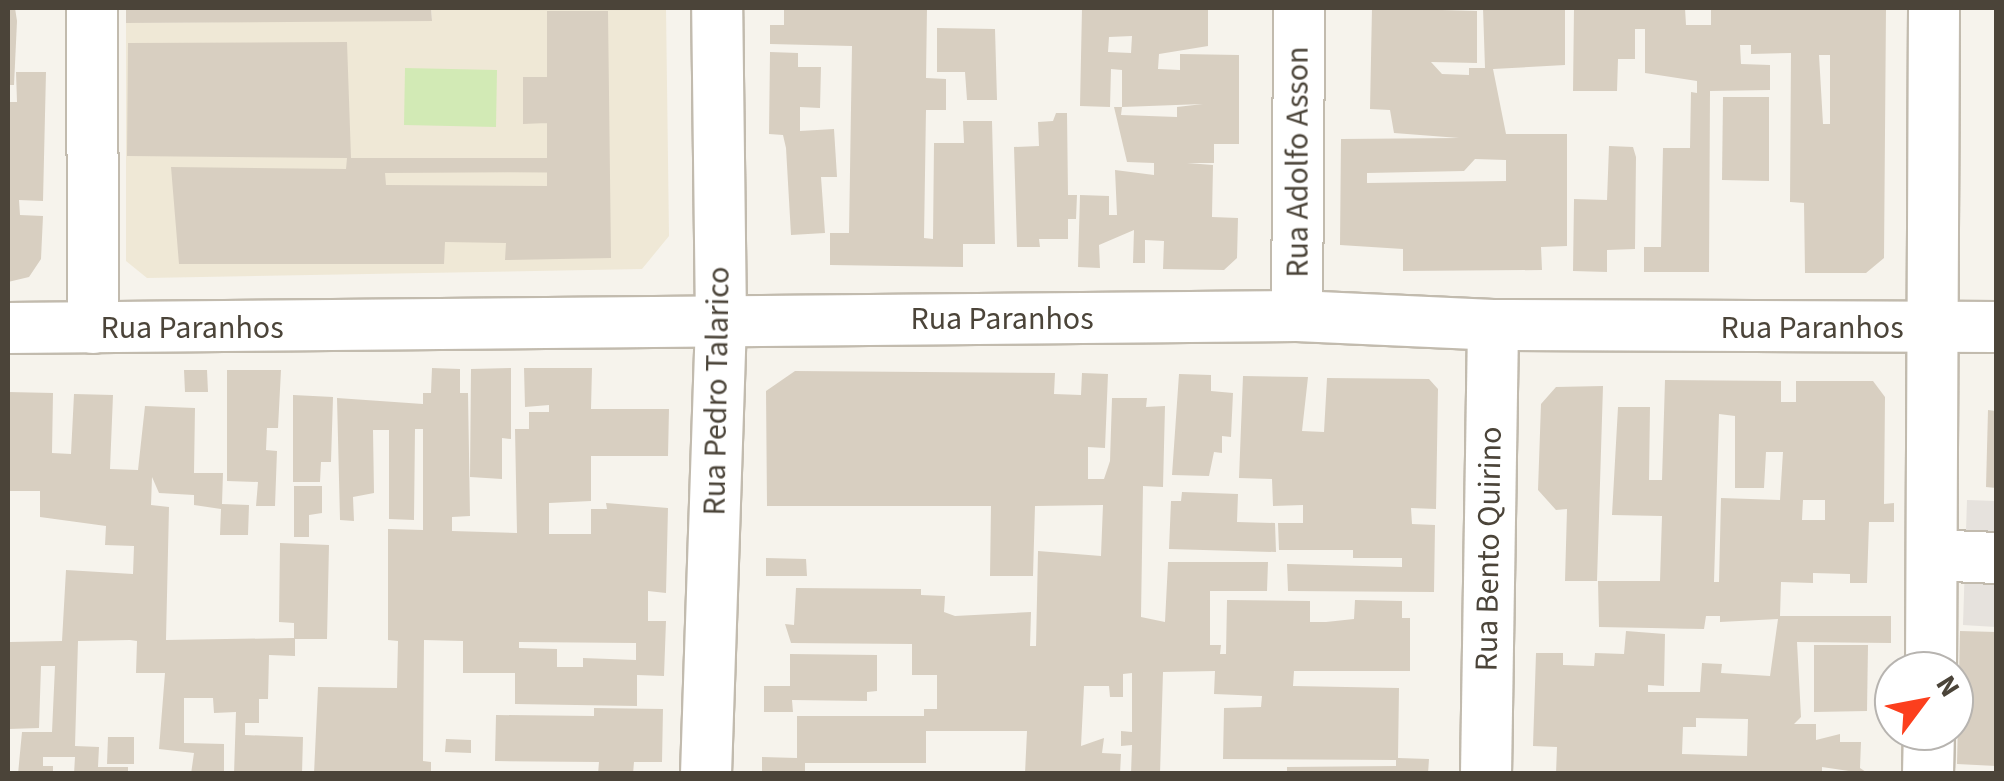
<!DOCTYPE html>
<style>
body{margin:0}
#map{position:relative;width:2004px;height:781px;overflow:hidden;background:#f6f3ec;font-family:"Source Sans 3",sans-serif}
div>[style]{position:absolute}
.industrial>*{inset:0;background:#e6e2dd}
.education>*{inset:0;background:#efe8d6}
.green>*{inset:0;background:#d2eab5}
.building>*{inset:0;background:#d8cfc1}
.roads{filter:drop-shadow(2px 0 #c2bbae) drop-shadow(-2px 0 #c2bbae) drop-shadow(0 2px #c2bbae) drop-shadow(0 -2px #c2bbae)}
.minor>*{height:50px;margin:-25px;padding:0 25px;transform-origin:25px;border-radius:25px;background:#fff}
span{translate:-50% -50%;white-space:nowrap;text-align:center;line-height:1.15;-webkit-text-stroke:8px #fff;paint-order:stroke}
.street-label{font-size:32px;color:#4b4439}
.frame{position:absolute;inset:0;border:10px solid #4b4439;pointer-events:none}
.north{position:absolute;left:1874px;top:651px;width:100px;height:100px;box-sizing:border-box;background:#fff;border:2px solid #b7b4b0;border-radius:50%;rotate:58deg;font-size:28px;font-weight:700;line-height:40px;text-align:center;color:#4b4439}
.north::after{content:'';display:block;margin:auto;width:35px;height:45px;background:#fc3f1d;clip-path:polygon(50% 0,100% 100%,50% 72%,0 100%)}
</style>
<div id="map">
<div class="industrial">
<i style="clip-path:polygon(1967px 500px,1996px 501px,1996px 627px,1963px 625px)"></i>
</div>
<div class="education">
<i style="clip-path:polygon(431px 8px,666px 8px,669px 236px,642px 269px,147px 278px,126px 261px,126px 23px,432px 20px)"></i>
</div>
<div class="green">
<i style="clip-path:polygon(405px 68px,497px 70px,496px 127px,404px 125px)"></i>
</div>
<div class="building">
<i style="clip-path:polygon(8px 8px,15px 8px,17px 21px,14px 85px,8px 85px)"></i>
<i style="clip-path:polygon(126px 8px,431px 8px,432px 21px,126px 23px)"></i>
<i style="clip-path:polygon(784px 8px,927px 8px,926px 78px,946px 79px,946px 110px,926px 110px,924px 238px,933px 239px,934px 143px,964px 143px,963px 121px,992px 121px,995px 244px,963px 244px,963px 267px,830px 265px,830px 233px,849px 233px,852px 46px,770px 44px,770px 25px,784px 25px)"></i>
<i style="clip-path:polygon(evenodd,1082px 8px,1208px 8px,1208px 46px,1159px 54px,1158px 69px,1180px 70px,1180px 54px,1239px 55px,1239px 144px,1214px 144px,1214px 163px,1187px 163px,1213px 165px,1212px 217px,1238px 218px,1237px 258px,1224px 270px,1163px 269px,1164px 241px,1145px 240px,1145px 263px,1133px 263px,1134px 230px,1099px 245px,1100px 268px,1078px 267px,1080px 195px,1109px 196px,1109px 215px,1117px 215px,1115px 170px,1154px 175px,1154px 163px,1127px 162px,1114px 107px,1122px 107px,1121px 115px,1177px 117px,1177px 107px,1203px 104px,1122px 107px,1122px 70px,1111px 69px,1110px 107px,1080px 106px,1082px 8px,1132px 36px,1131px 53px,1108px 52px,1109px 37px,1132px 36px)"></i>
<i style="clip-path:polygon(evenodd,1372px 8px,1477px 11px,1477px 63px,1431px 62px,1442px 74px,1469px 75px,1469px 68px,1485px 68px,1483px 8px,1565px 8px,1565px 65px,1493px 69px,1506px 134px,1567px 134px,1567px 246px,1541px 247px,1542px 270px,1403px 271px,1403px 249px,1340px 245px,1341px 139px,1459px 138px,1394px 133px,1390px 110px,1370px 109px,1372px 8px,1475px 159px,1506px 160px,1506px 181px,1367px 183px,1367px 173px,1464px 171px,1475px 159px)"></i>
<i style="clip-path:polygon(evenodd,1574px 8px,1685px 8px,1686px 25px,1711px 25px,1711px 8px,1886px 8px,1884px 258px,1866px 273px,1805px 273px,1804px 203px,1790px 202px,1791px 53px,1751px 54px,1751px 45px,1740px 45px,1741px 64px,1770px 65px,1770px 90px,1710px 91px,1709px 272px,1644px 272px,1644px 247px,1661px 247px,1663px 148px,1690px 148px,1691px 92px,1697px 93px,1697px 81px,1645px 73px,1645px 29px,1635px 29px,1635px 59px,1618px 59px,1617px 91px,1573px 91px,1574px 8px,1819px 55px,1830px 55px,1830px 124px,1823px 124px,1819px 55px)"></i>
<i style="clip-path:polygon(evenodd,547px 11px,608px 11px,611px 258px,505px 260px,506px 243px,445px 242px,444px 264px,179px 264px,171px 167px,346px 169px,347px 158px,127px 156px,128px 43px,347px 42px,351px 158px,547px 158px,547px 123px,523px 124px,523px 77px,547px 77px,547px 11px,547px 172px,547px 186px,386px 185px,385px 173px,547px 172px)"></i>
<i style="clip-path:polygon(937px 28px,995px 29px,997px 100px,967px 100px,965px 72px,937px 72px)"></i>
<i style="clip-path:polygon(770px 52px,798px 53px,798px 67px,821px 67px,820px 108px,800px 107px,800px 131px,834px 129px,837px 177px,821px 177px,825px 233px,791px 235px,786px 148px,783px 135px,769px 134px)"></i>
<i style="clip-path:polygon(16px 72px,46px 72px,43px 201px,19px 200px,20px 215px,43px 216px,41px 259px,29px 277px,8px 282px,8px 102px,17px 102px)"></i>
<i style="clip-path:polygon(1723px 97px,1769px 97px,1769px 181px,1722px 180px)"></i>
<i style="clip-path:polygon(1056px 113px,1067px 113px,1068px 195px,1077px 195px,1076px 219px,1068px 219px,1068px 239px,1039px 239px,1040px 247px,1017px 247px,1014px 147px,1039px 146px,1038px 122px,1053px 121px)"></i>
<i style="clip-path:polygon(1609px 146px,1633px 147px,1636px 157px,1635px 249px,1607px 250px,1607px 272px,1573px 271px,1574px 199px,1607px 200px)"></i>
<i style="clip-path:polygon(evenodd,432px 368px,460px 369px,460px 393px,468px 393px,470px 516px,452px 517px,452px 531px,517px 533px,515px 429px,529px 429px,529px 412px,549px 412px,549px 405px,525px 407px,524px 368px,592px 368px,591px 409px,669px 409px,668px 456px,591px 456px,591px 501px,549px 503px,549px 534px,591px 534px,591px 509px,607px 509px,606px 503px,668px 508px,666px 593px,648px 591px,648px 621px,666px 621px,664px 676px,637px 675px,637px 706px,515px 704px,515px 673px,463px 673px,463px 641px,424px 640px,423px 761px,431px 762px,431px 774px,314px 774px,318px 687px,397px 688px,398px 641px,388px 640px,388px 529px,423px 530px,423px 429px,415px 429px,414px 520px,389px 519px,389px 430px,373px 430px,374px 493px,353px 497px,354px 521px,340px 520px,337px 398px,423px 404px,423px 393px,431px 393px,432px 368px,519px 642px,636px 643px,636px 660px,583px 658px,583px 667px,557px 667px,557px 649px,519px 648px,519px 642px)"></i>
<i style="clip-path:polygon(511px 368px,511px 439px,502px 438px,502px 479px,470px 477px,471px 369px)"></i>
<i style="clip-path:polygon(184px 370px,207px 370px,208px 392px,185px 392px)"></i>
<i style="clip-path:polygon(227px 370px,281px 370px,278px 428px,267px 428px,266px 450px,277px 451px,275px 506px,256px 506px,258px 482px,227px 481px)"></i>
<i style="clip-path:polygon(795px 371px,1055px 373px,1054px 394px,1081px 395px,1082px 373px,1108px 374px,1105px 448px,1088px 447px,1088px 479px,1104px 479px,1110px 461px,1112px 398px,1147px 398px,1146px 407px,1165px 406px,1163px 487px,1143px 486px,1141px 617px,1165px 622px,1168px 562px,1268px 562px,1267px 591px,1210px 591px,1210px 645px,1221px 645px,1220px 654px,1226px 654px,1227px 600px,1310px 601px,1310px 622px,1326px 622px,1354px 619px,1355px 600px,1402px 601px,1402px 618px,1410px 618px,1410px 671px,1294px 671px,1293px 686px,1399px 688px,1398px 758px,1429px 759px,1428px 774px,1287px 774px,1287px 767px,1396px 766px,1396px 760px,1223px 759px,1224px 708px,1261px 707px,1262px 696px,1214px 694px,1215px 671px,1163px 672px,1160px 774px,1131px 774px,1132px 745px,1121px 746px,1121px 731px,1132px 732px,1132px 673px,1123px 674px,1123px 697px,1110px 697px,1109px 686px,1084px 686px,1081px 746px,1104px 738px,1102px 753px,1121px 754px,1120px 774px,1025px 774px,1027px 731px,926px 731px,926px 763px,805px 763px,805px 774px,762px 774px,762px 757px,797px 758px,797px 716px,924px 716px,924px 709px,937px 709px,937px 675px,912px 675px,912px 644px,791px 643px,785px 624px,794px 625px,796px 588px,921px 589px,921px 595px,945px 596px,944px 612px,955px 616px,1031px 612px,1030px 646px,1036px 646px,1038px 551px,1101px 556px,1103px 505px,1035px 506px,1033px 576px,990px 576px,991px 506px,767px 506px,766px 391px)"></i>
<i style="clip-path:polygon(1179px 374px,1211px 375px,1211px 391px,1233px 393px,1231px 437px,1222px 436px,1222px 453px,1214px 452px,1209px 476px,1172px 475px)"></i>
<i style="clip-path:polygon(1243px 376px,1308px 377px,1302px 431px,1324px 432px,1327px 378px,1429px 379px,1438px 389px,1436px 509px,1411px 508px,1412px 524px,1435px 525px,1434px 592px,1288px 591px,1287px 564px,1402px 567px,1402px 558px,1353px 558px,1353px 550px,1279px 550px,1278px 523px,1303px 523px,1303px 505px,1273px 506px,1272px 479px,1239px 478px)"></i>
<i style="clip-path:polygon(evenodd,1665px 380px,1781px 381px,1781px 402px,1796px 402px,1796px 381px,1873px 381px,1885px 397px,1884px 504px,1894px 503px,1894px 522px,1869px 522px,1867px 583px,1850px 583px,1850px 574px,1813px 573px,1813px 583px,1781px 582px,1780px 616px,1891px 616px,1891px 643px,1797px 642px,1801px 717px,1794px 724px,1816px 724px,1816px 740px,1840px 734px,1840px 742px,1861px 742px,1860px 768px,1869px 774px,1822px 767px,1822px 774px,1556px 774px,1557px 747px,1533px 746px,1536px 653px,1563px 653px,1563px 665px,1594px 666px,1595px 653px,1624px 654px,1626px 631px,1665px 634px,1664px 686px,1648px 685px,1648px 692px,1700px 692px,1702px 663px,1722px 664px,1721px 673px,1770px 676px,1778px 619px,1720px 622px,1720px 616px,1706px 616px,1704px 629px,1599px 627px,1598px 581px,1660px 581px,1662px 516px,1612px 515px,1618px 407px,1650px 407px,1649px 480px,1662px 480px,1665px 380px,1719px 414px,1735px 416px,1735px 488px,1764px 488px,1766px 452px,1783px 452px,1780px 500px,1721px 498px,1719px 582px,1714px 582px,1719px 414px,1665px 380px,1803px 500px,1825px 500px,1825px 520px,1802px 520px,1803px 500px,1665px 380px,1696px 718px,1748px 719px,1747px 756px,1682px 754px,1683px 727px,1696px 727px,1696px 718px)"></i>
<i style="clip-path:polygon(1603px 386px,1597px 581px,1565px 581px,1567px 509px,1556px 510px,1538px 490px,1541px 404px,1556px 387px)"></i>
<i style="clip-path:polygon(8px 392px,53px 393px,52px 453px,71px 454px,74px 394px,113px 395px,110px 469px,138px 470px,145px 406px,195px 408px,194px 473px,223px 473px,222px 504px,249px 505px,248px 535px,220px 535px,221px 509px,194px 505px,194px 495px,159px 493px,152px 477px,151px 505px,169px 507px,166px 640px,294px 638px,294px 623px,279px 622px,280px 543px,329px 545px,327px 639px,295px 639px,295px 656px,269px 655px,268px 699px,259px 699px,259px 723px,245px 723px,245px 735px,303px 737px,302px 774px,234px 774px,236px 712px,214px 713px,213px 698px,184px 698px,184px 743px,224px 744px,224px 774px,191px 774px,194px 753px,159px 749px,165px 673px,136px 673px,137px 641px,130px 640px,78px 641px,75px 746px,99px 747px,98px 767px,128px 767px,128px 774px,74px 774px,75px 757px,43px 757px,43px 766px,53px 766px,53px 774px,18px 774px,22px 732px,52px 732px,55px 666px,41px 666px,39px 728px,8px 729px,10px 642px,62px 641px,66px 570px,133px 574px,134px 546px,105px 545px,106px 526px,40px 517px,40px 491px,8px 491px)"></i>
<i style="clip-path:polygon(293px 395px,333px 397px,331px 462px,321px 462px,320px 482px,293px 482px)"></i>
<i style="clip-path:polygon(1988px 410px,1996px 411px,1996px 488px,1986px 487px)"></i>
<i style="clip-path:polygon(294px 486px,322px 486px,322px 513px,309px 515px,309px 537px,294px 537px)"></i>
<i style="clip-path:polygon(1182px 492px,1238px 494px,1237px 522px,1275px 523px,1276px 552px,1169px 549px,1171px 501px,1181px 501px)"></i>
<i style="clip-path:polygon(766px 558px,806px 559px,807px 576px,766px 576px)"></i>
<i style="clip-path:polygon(1960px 631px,1996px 632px,1996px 766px,1957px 764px)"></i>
<i style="clip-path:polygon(1814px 645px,1868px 645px,1867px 711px,1814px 712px)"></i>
<i style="clip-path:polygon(790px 654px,877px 655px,877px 691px,867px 692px,867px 701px,792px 700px,793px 712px,764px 712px,764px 686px,790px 686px)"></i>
<i style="clip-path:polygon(594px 708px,663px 709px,662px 762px,634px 762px,633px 774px,598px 774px,599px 762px,495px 761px,496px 715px,594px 716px)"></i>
<i style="clip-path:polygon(108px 737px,134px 737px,134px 764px,107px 764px)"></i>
<i style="clip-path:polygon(446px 739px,471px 740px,471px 753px,445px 752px)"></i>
</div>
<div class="roads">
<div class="minor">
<i style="left:92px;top:8px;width:320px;rotate:89.8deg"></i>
<i style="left:1297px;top:316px;width:308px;rotate:-89.6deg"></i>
<i style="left:8px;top:328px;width:1289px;rotate:-0.53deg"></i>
<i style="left:1297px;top:316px;width:196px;rotate:2.6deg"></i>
<i style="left:1493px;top:325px;width:503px;rotate:0.23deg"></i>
<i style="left:1932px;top:555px;width:64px;rotate:2.7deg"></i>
<i style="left:1931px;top:671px;width:663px;rotate:-89.74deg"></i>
<i style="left:706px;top:774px;width:453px;rotate:-88.1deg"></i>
<i style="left:721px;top:321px;width:313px;rotate:-90.7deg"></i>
<i style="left:1486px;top:774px;width:449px;rotate:-89.1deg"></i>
<i style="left:1928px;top:774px;width:43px;rotate:-88.7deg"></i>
</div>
</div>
<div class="street-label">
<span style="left:1298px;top:162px;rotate:-90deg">Rua Adolfo Asson</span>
<span style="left:1002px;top:319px">Rua Paranhos</span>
<span style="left:192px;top:328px">Rua Paranhos</span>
<span style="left:1812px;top:328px">Rua Paranhos</span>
<span style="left:717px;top:391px;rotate:-89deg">Rua Pedro Talarico</span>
<span style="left:1489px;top:549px;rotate:-89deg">Rua Bento Quirino</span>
</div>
<div class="frame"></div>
<div class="north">N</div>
</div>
